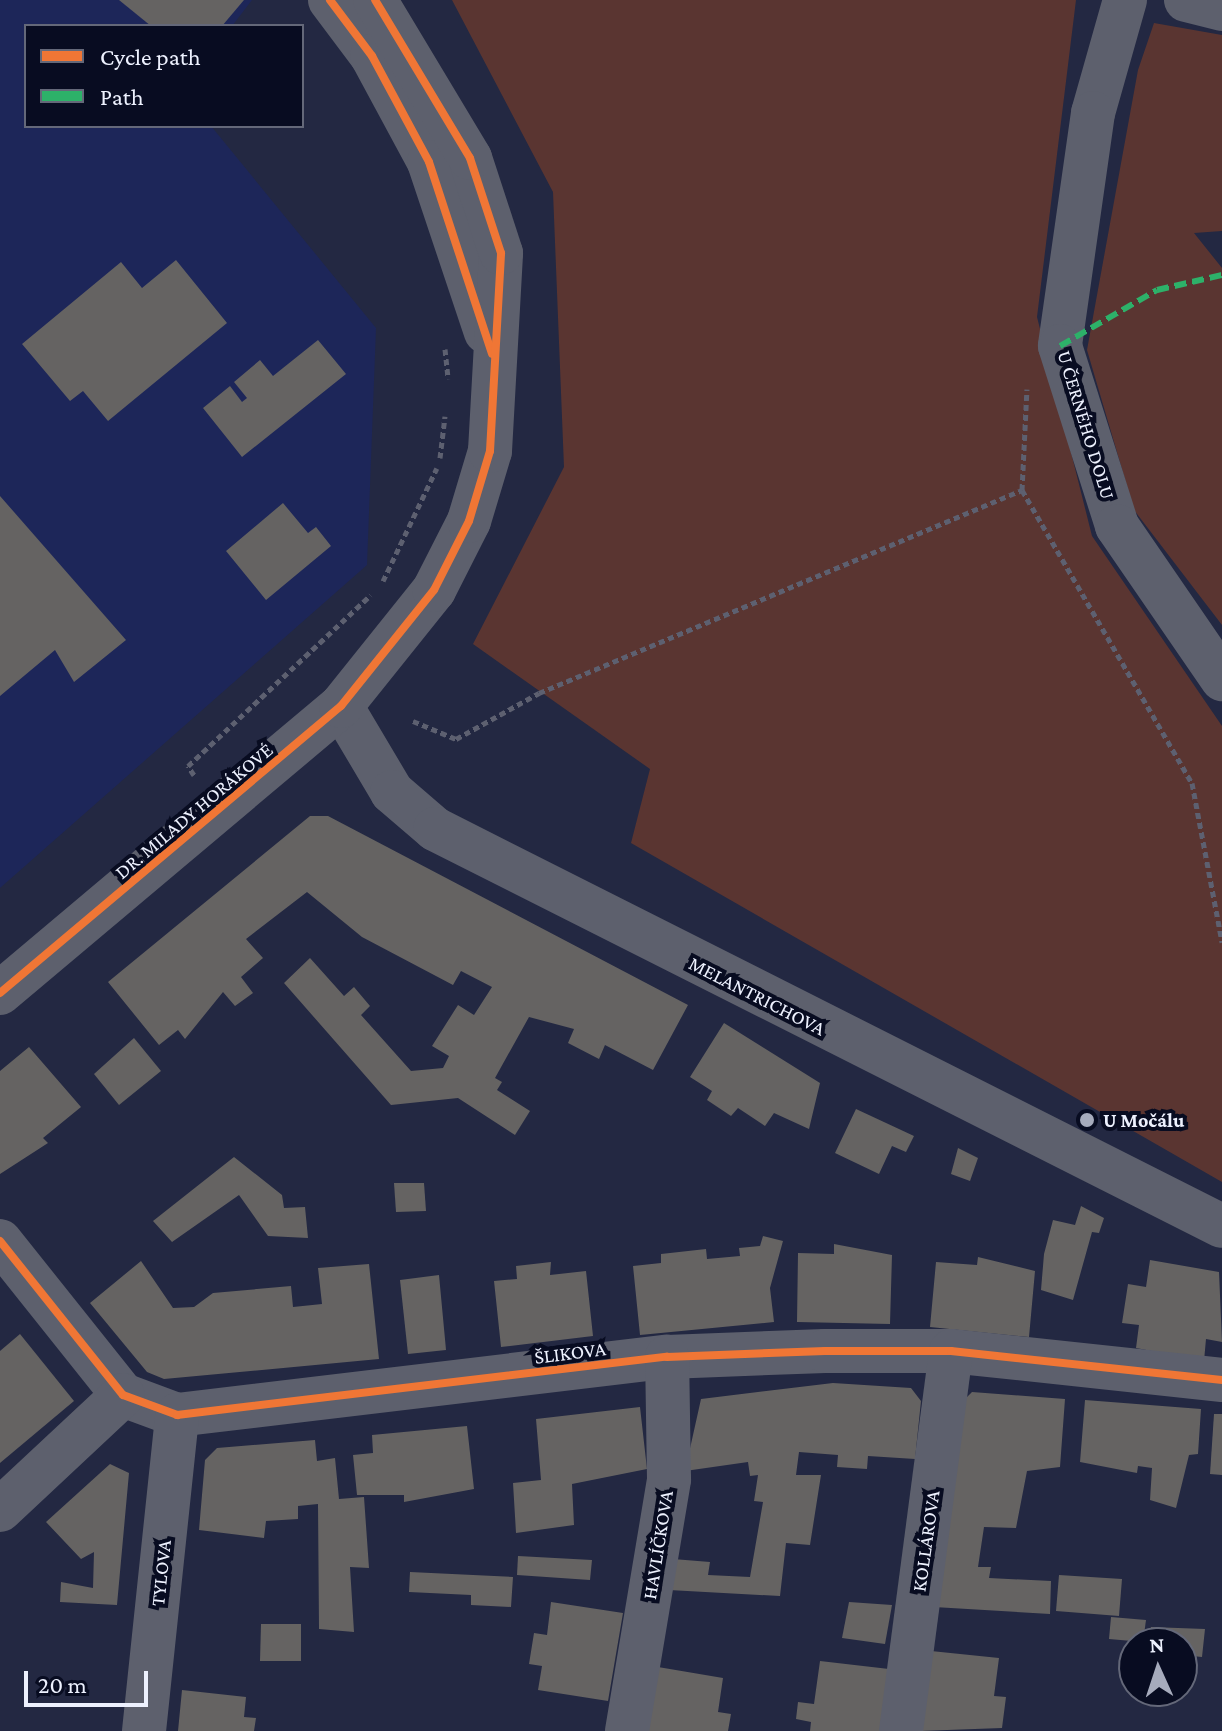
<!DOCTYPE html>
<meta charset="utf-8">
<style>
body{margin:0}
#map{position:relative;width:1222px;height:1731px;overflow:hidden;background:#232842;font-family:"Crimson Pro",serif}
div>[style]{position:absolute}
.built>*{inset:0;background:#1d2659}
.green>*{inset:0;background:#5a3531}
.building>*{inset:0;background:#656362}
.path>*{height:5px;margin-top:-2.5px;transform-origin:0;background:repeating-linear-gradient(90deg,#5d6070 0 6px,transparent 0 10px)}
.minor>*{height:44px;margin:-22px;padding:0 22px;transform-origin:22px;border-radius:22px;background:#5d606d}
.quiet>*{height:6px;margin-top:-3px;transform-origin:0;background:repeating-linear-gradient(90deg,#2db169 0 12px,transparent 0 18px)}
.cycleway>*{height:8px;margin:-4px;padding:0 4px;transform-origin:4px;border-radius:4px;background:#f07635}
.dots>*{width:22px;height:22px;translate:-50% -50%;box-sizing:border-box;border:4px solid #080c21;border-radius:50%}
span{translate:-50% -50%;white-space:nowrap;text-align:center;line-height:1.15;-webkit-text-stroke:8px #080c21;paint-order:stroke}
.street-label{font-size:20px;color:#edf1fe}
.poi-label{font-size:20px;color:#edf1fe;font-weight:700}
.left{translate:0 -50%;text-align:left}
.legend{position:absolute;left:24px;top:24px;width:280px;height:104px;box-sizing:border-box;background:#080c21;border:2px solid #646879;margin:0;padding:10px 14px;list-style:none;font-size:24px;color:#edf1fe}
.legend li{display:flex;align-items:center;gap:16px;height:40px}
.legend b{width:40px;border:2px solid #646879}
.north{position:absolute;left:1118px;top:1627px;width:80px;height:80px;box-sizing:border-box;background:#080c21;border:2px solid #646879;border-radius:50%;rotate:357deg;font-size:22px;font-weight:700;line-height:32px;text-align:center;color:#edf1fe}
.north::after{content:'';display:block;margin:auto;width:28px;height:36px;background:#a6abbc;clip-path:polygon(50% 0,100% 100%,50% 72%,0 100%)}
.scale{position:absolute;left:24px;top:1671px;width:124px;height:36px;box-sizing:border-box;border:4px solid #edf1fe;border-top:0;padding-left:10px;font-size:24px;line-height:28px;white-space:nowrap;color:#edf1fe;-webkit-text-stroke:6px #080c21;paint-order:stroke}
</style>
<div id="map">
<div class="built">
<i style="clip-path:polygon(0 0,252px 0,232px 26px,26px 26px,26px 126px,211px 126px,376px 328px,367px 565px,0 888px)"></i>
</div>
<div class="green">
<i style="clip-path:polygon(452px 0,1076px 0,1037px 317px,1092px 536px,1222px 726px,1222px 1182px,631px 843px,650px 769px,473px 644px,564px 467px,553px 192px)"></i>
<i style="clip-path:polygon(1154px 23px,1222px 35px,1222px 231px,1194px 233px,1222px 268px,1222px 625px,1134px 510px,1087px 350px,1138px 70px)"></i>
</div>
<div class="building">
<i style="clip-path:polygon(119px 0,244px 0,222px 26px,151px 26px)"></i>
<i style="clip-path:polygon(176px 260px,227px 323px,108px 421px,83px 391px,70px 401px,22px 344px,121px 262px,142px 288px)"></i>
<i style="clip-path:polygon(318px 340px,346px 374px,242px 457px,203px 408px,230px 386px,242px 402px,247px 398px,234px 382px,260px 360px,273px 376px)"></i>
<i style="clip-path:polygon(0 496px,126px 640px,74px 682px,55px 650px,0 696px)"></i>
<i style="clip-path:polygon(283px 503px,308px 533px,316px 527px,331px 546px,266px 600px,226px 551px)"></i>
<i style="clip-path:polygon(310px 816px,328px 816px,688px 1005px,653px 1070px,605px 1045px,599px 1059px,568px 1043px,574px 1029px,529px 1017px,495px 1078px,502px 1082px,497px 1090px,530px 1111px,515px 1135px,458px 1098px,391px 1105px,284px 983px,310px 958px,344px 996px,354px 987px,370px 1006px,361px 1015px,411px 1071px,443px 1068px,449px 1056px,432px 1046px,458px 1005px,474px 1015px,492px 987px,461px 971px,453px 985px,362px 937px,307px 892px,246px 939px,263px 958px,241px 977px,253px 993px,235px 1006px,223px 992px,185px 1039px,178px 1030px,159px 1045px,108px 982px)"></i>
<i style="clip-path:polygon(724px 1023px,820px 1083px,809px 1129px,774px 1113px,765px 1126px,738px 1108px,731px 1116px,707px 1100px,712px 1091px,690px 1077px)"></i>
<i style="clip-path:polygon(134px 1038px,161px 1071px,119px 1105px,94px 1074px)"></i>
<i style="clip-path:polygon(29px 1047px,81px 1107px,43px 1138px,48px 1143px,0 1174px,0 1071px)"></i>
<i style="clip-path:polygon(856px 1109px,914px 1136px,906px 1152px,892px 1146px,879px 1174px,835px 1153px)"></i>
<i style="clip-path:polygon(958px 1148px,978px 1158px,970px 1181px,951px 1174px)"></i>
<i style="clip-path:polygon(234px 1157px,282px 1195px,284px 1208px,305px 1207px,308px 1238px,268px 1236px,239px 1195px,172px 1242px,153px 1221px)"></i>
<i style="clip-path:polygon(394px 1183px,424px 1183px,426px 1211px,396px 1212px)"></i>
<i style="clip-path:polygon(1081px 1206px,1104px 1218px,1099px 1233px,1092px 1232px,1073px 1300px,1041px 1290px,1044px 1254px,1053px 1220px,1075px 1225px)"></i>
<i style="clip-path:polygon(763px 1236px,783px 1241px,770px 1288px,774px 1322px,640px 1335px,633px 1266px,661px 1263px,661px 1254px,706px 1249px,707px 1259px,740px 1256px,739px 1248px,760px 1246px)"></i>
<i style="clip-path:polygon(834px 1244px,892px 1255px,890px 1324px,797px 1322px,798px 1253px,834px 1254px)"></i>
<i style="clip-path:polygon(978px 1257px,1035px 1271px,1029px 1337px,930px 1327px,936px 1262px,977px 1265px)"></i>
<i style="clip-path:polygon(1150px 1260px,1219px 1272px,1222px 1342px,1206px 1339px,1204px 1361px,1136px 1348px,1139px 1325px,1122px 1323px,1128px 1284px,1146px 1287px)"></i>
<i style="clip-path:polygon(141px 1261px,173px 1308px,194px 1307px,213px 1293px,291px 1286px,293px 1307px,322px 1304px,318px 1268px,369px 1264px,379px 1359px,164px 1379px,147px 1372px,90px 1303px)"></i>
<i style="clip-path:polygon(551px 1262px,550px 1275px,586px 1271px,593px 1336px,501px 1347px,494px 1281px,517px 1279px,516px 1266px)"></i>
<i style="clip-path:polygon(439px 1275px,446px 1350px,408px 1354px,400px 1280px)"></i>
<i style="clip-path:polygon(20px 1334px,74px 1401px,0 1463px,0 1351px)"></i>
<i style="clip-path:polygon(833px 1383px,911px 1388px,921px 1401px,915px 1459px,868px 1456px,867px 1469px,837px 1467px,838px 1455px,799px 1452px,796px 1475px,821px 1475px,810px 1545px,786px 1543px,780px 1596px,669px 1590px,673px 1559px,710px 1562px,708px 1575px,750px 1577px,763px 1502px,754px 1501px,758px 1475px,750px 1476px,748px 1462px,685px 1471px,701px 1399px)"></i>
<i style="clip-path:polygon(972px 1392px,1065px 1399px,1060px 1467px,1027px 1471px,1016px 1528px,984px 1527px,978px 1567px,991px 1567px,989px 1578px,1051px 1581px,1050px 1614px,934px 1607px,963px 1401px)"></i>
<i style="clip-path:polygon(1085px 1400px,1201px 1409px,1198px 1454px,1189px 1455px,1176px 1508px,1150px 1500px,1152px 1468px,1138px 1466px,1137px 1473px,1080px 1462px)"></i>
<i style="clip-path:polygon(640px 1407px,647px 1469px,572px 1484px,574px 1525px,516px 1533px,513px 1483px,541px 1480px,536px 1419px)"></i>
<i style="clip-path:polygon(1214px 1414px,1222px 1414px,1222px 1475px,1210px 1474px)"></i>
<i style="clip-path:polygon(467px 1426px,474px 1489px,404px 1502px,404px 1495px,357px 1495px,353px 1455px,373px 1453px,372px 1435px)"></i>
<i style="clip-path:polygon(315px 1440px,317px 1461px,335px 1458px,339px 1499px,364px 1497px,369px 1568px,350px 1567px,354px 1632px,319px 1629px,318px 1504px,298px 1506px,298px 1519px,266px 1521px,264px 1538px,199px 1530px,205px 1460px,217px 1448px)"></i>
<i style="clip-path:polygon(110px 1464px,129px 1473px,117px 1605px,60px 1602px,61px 1582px,93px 1588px,94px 1552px,81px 1559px,46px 1522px)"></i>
<i style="clip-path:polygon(518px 1556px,592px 1560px,590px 1580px,517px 1575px)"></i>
<i style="clip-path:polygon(410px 1572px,513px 1577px,511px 1607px,471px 1605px,471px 1595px,409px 1592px)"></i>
<i style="clip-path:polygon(1059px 1575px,1122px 1579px,1119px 1616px,1056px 1611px)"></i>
<i style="clip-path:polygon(551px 1602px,623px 1613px,608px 1701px,538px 1690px,542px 1666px,529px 1664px,534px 1633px,547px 1635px)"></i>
<i style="clip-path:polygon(849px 1602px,892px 1605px,885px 1644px,842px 1638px)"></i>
<i style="clip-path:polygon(1111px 1617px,1146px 1620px,1143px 1642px,1109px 1639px)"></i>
<i style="clip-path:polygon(261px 1624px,301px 1624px,301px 1661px,260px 1661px)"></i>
<i style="clip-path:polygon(1151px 1627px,1205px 1629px,1202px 1657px,1182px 1655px,1182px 1643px,1148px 1643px)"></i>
<i style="clip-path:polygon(931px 1651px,999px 1658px,994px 1696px,1006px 1697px,1002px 1728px,920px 1731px)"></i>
<i style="clip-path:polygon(820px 1661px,889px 1669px,881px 1731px,810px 1731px,811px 1722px,796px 1719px,798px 1702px,814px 1704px)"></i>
<i style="clip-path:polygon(658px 1667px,723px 1678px,718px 1712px,731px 1714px,728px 1731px,647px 1731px)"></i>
<i style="clip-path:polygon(182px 1690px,246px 1697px,244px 1717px,256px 1718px,254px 1731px,178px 1731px)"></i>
</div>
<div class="path">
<i style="left:445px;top:349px;width:30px;rotate:84deg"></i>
<i style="left:440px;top:458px;width:42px;rotate:-83.2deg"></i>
<i style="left:1022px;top:490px;width:339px;rotate:59.9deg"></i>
<i style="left:1192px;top:783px;width:162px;rotate:79.3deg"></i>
<i style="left:383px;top:581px;width:125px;rotate:-64.5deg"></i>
<i style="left:413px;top:721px;width:47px;rotate:22.7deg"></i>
<i style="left:456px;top:739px;width:95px;rotate:-29deg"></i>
<i style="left:539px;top:693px;width:524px;rotate:-22.8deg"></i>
<i style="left:1022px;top:490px;width:101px;rotate:-87.2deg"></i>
<i style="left:194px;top:775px;width:11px;rotate:-124deg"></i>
<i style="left:188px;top:766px;width:250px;rotate:-43.1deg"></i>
</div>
<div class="minor">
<i style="left:330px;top:0;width:70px;rotate:53.1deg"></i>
<i style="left:372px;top:56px;width:120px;rotate:61.7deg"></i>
<i style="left:429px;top:162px;width:179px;rotate:71.5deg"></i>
<i style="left:1125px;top:0;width:117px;rotate:105.8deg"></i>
<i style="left:1093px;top:113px;width:235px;rotate:98.1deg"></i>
<i style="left:1060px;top:346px;width:189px;rotate:72.4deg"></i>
<i style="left:1117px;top:526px;width:186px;rotate:55.5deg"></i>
<i style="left:1186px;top:0;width:37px;rotate:14deg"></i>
<i style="left:341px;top:706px;width:100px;rotate:59.3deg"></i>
<i style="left:392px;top:792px;width:57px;rotate:40.7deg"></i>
<i style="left:435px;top:829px;width:881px;rotate:26.77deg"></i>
<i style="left:0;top:993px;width:446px;rotate:-40.1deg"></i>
<i style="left:341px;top:706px;width:149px;rotate:-51.3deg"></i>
<i style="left:434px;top:590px;width:77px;rotate:-63.1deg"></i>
<i style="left:469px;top:521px;width:73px;rotate:-73.3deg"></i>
<i style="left:490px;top:451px;width:198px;rotate:-86.8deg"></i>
<i style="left:501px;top:253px;width:100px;rotate:-108.1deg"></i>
<i style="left:470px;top:158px;width:184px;rotate:-121deg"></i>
<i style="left:0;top:1241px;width:197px;rotate:51.4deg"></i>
<i style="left:123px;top:1395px;width:58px;rotate:20.3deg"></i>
<i style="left:177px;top:1415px;width:493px;rotate:-6.8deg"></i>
<i style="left:667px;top:1357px;width:158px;rotate:-2.2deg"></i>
<i style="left:825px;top:1351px;width:126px"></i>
<i style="left:951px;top:1351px;width:273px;rotate:6.1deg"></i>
<i style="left:0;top:1510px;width:168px;rotate:-43.1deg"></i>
<i style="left:144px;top:1731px;width:318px;rotate:-84deg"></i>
<i style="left:627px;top:1731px;width:255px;rotate:-80.5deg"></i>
<i style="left:669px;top:1479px;width:122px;rotate:-90.9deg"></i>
<i style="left:901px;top:1731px;width:383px;rotate:-82.5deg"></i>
</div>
<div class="quiet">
<i style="left:1060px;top:346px;width:112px;rotate:-30deg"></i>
<i style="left:1157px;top:290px;width:67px;rotate:-13deg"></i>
</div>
<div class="cycleway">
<i style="left:330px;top:0;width:70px;rotate:53.1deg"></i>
<i style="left:372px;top:56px;width:120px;rotate:61.7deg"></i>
<i style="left:429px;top:162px;width:202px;rotate:71.8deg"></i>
<i style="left:0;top:993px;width:446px;rotate:-40.1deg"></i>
<i style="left:341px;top:706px;width:149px;rotate:-51.3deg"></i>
<i style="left:434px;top:590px;width:77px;rotate:-63.1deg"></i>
<i style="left:469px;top:521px;width:73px;rotate:-73.3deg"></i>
<i style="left:490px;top:451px;width:198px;rotate:-86.8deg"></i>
<i style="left:501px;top:253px;width:100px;rotate:-108.1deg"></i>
<i style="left:470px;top:158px;width:184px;rotate:-121deg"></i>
<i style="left:0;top:1241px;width:197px;rotate:51.4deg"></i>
<i style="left:123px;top:1395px;width:58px;rotate:20.3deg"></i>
<i style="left:177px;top:1415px;width:493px;rotate:-6.8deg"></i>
<i style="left:667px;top:1357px;width:158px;rotate:-2.2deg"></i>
<i style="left:825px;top:1351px;width:126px"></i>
<i style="left:951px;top:1351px;width:273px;rotate:6.1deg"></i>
</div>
<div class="dots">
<i style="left:1087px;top:1120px;background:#a6abbc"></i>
</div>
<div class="street-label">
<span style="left:1086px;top:425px;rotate:73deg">U ČERNÉHO DOLU</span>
<span style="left:194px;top:811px;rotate:-40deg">DR. MILADY HORÁKOVÉ</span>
<span style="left:757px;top:996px;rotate:27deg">MELANTRICHOVA</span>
<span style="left:570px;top:1353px;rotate:-7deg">ŠLIKOVA</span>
<span style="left:926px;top:1541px;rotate:-82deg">KOLLÁROVA</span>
<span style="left:658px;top:1545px;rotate:-81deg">HAVLÍČKOVA</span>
<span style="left:161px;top:1573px;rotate:-84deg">TYLOVA</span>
</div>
<div class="poi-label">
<span class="left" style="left:1103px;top:1120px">U Močálu</span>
</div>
<ul class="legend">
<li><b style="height:10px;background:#f07635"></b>Cycle path</li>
<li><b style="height:10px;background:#2db169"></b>Path</li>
</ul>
<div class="north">N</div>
<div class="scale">20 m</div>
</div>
